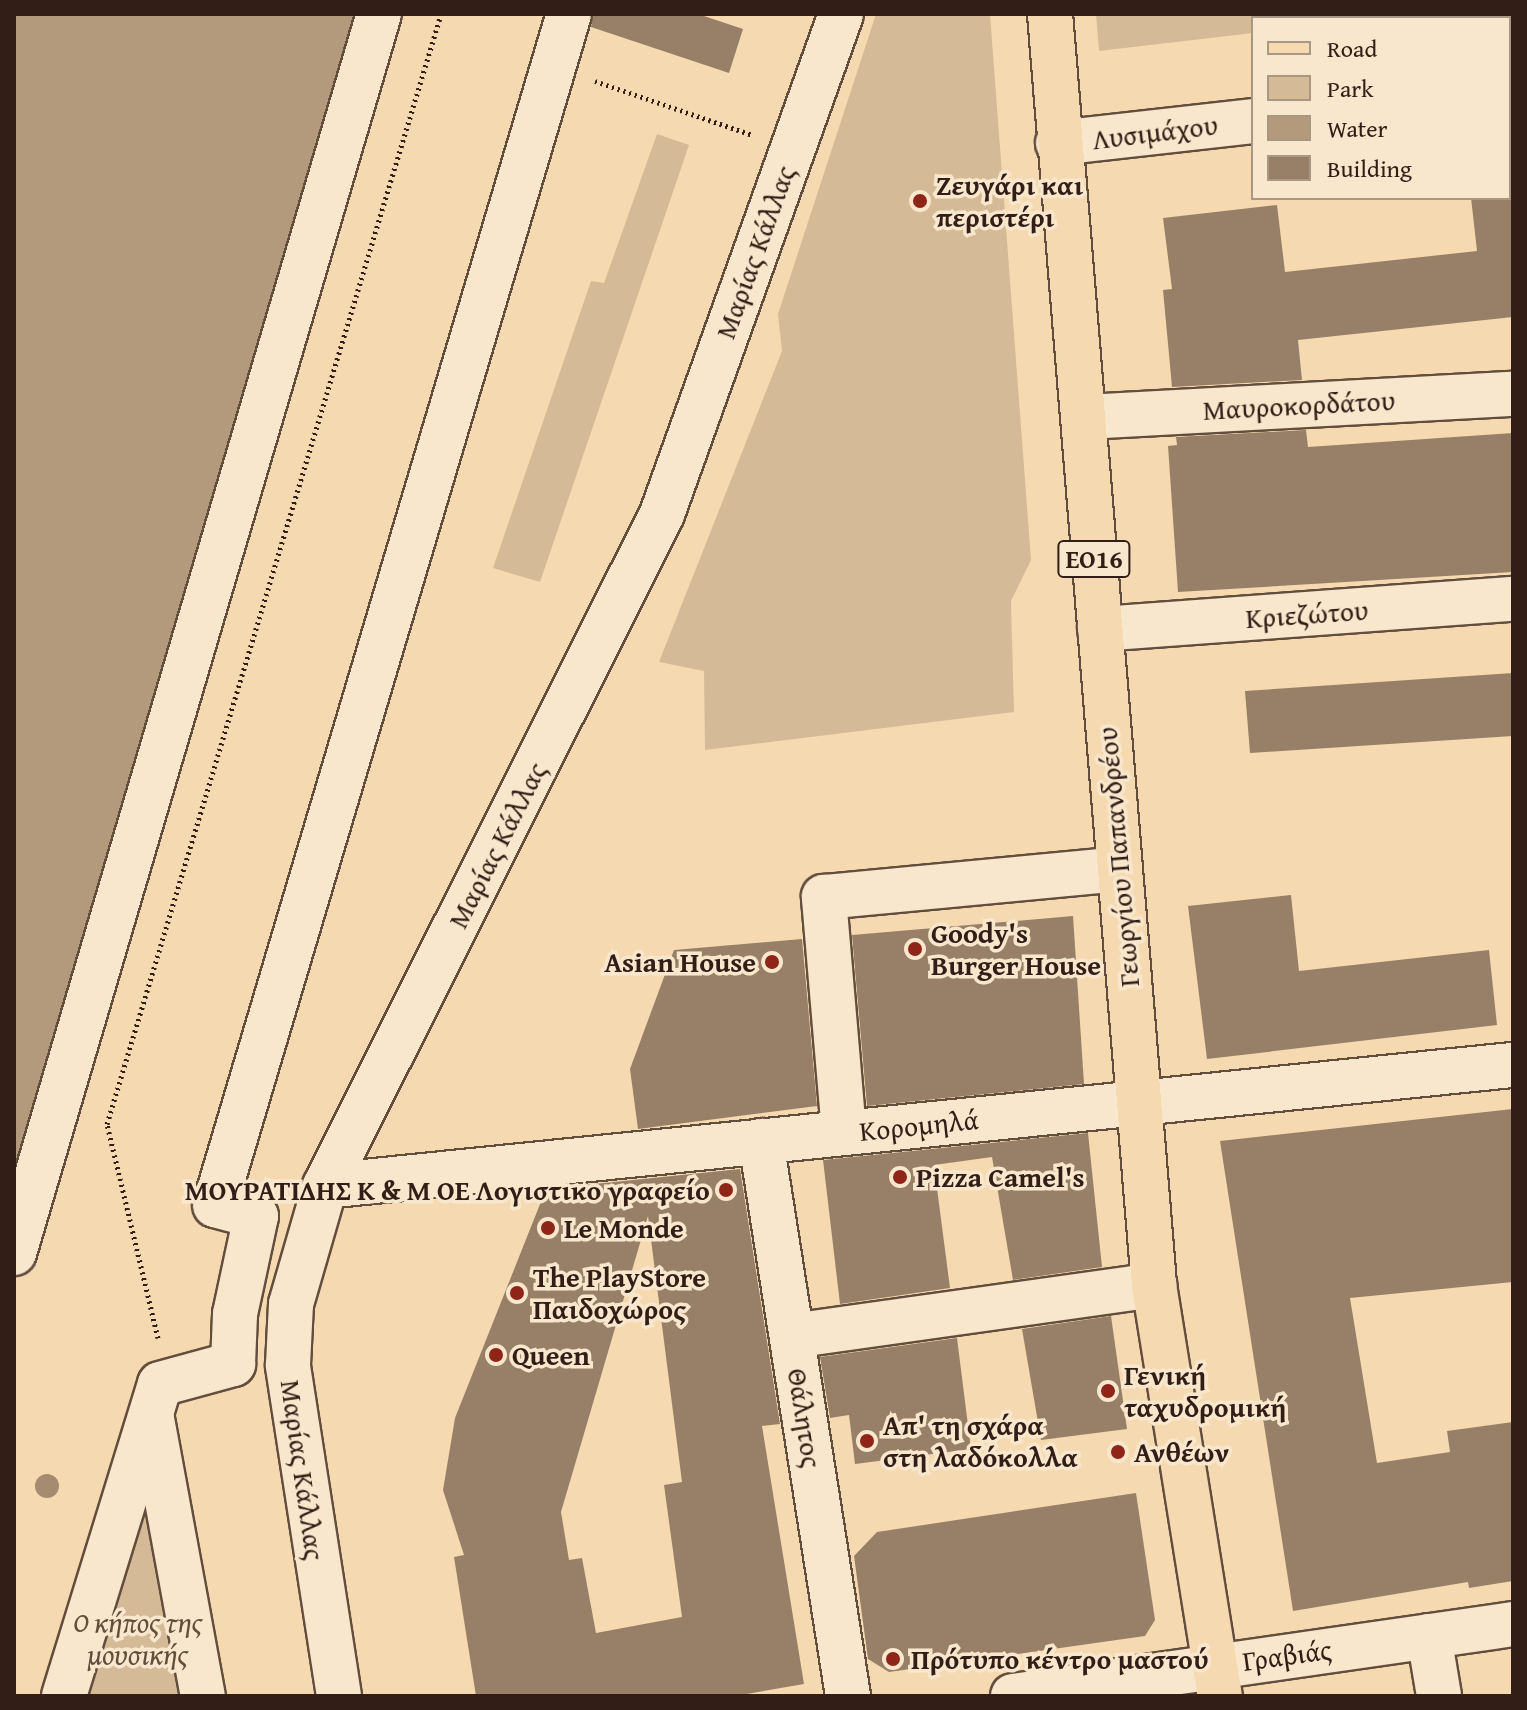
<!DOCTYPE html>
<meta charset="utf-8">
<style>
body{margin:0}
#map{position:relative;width:1527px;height:1710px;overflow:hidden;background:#f5dab1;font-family:"Gentium Book Plus",serif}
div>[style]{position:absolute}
.green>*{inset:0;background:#d4ba97}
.water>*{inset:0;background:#b39a7c}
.building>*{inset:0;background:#978067}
.path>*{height:5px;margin-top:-2.5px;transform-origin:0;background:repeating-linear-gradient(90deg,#321e16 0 2px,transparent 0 6px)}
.roads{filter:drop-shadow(2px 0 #634d3d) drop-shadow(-2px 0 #634d3d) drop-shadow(0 2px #634d3d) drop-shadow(0 -2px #634d3d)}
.street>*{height:44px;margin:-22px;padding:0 22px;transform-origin:22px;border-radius:22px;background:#f8e7cc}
.secondary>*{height:44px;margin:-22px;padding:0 22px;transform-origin:22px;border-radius:22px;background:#f8e7cc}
.primary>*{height:44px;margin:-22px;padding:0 22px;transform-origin:22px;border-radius:22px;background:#f5dab1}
.trees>*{width:24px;height:24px;margin:-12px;border-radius:50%;background:#a58c71}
.dots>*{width:22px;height:22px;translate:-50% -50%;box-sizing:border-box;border:4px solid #f8e7cc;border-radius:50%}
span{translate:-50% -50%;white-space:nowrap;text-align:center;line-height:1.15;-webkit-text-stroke:7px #f8e7cc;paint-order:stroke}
.shield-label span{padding:2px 6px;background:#f8e7cc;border:2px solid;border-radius:6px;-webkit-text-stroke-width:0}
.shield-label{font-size:26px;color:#321e16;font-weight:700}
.street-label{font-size:28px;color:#321e16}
.poi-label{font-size:28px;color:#321e16;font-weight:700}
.left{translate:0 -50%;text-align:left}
.right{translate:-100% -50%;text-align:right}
.park-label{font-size:28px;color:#634d3d;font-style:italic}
.frame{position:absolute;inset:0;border:16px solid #321e16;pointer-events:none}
.legend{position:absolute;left:1251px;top:16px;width:260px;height:184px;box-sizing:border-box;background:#f8e7cc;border:2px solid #a99783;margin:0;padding:10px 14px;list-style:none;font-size:24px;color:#321e16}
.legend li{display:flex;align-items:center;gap:16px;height:40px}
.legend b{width:40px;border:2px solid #a99783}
</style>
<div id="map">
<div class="green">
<i style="clip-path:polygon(876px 14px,990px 14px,1031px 560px,1011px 601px,1014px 712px,705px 750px,704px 671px,659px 662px,782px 351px,778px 314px)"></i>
<i style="clip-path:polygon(1096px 14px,1422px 14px,1253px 18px,1253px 33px,1099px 51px)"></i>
<i style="clip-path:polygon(657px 134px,689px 145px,540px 582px,493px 568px,591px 281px,604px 283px)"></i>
<i style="clip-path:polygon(151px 1413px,203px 1696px,64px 1696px)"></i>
</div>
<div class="water">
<i style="clip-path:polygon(14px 14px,368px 14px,14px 1201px)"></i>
</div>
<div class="building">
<i style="clip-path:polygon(593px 14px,698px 14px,743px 29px,729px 73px,591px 27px)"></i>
<i style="clip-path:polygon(1471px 198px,1513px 198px,1513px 317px,1298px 340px,1302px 380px,1172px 387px,1163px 290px,1172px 289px,1163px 218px,1277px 205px,1285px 272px,1477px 251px)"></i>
<i style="clip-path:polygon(1306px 430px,1308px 447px,1513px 433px,1513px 572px,1178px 592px,1168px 446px,1177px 445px,1176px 437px)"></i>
<i style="clip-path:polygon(1513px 673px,1513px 736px,1250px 753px,1245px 691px)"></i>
<i style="clip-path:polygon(1291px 895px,1299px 971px,1489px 950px,1497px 1025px,1207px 1059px,1188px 906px)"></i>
<i style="clip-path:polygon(1073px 916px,1084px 1084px,867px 1106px,852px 935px)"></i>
<i style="clip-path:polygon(802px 939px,817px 1106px,638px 1129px,630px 1069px,674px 950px)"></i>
<i style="clip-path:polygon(1513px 1109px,1513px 1282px,1350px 1298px,1377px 1463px,1450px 1452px,1447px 1431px,1513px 1422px,1513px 1581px,1469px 1588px,1468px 1582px,1293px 1611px,1220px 1141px)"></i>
<i style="clip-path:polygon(1088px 1133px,1102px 1267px,1013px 1280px,992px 1157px,934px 1165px,950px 1288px,840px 1304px,823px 1160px)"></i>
<i style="clip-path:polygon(evenodd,740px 1169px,780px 1424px,762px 1426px,804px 1684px,735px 1696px,476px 1696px,454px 1557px,464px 1555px,443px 1490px,455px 1418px,546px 1189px,740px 1169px,648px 1216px,682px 1482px,664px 1485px,682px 1617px,596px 1633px,582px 1558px,569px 1560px,561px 1512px,648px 1216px)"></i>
<i style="clip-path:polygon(1111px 1316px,1127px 1429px,1041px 1440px,1022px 1329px)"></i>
<i style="clip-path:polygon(957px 1338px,971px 1449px,855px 1464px,849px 1415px,830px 1418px,820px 1357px)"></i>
<i style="clip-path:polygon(1136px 1493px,1155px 1620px,1145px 1636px,889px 1672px,868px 1659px,854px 1556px,877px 1532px)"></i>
</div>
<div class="path">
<i style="left:595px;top:81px;width:167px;rotate:18.9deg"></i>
<i style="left:158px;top:1338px;width:220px;rotate:-103.4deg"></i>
<i style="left:107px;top:1124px;width:1159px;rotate:-73.25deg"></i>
</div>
<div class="roads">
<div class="street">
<i style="left:1509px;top:91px;width:4px;rotate:-14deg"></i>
<i style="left:1058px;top:143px;width:196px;rotate:-6.4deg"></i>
<i style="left:1084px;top:417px;width:430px;rotate:-3.1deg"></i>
<i style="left:1100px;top:629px;width:414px;rotate:-4.2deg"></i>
<i style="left:844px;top:1132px;width:236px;rotate:-94.9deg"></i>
<i style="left:824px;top:897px;width:296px;rotate:-5.4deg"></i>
<i style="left:761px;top:1141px;width:562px;rotate:81.09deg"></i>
<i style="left:325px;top:1186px;width:1194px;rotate:-5.82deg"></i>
<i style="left:14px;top:1253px;width:1292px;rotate:-73.59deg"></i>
<i style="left:792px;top:1336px;width:366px;rotate:-8deg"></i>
<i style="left:152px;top:1419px;width:282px;rotate:79.6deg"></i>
<i style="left:1429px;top:1636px;width:61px;rotate:80.5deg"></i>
<i style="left:64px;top:1696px;width:326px;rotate:-72.9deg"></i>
<i style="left:160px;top:1384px;width:76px;rotate:-15.3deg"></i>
<i style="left:233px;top:1364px;width:50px;rotate:-87.7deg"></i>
<i style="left:235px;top:1314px;width:100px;rotate:-77.9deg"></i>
<i style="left:256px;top:1216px;width:42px;rotate:-165deg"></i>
<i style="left:215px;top:1205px;width:1242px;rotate:-73.45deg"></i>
<i style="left:1013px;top:1696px;width:505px;rotate:-8.19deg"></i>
</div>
<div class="secondary">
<i style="left:339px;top:1696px;width:335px;rotate:-98.8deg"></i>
<i style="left:288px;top:1365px;width:61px;rotate:-87.2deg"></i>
<i style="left:291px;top:1304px;width:123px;rotate:-73.9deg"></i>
<i style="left:325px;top:1186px;width:752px;rotate:-63.37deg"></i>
<i style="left:662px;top:514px;width:531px;rotate:-70.3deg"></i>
</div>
<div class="primary">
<i style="left:1050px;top:14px;width:1275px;rotate:85.32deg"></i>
<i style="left:1154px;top:1285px;width:416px;rotate:80.9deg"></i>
</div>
</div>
<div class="trees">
<i style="left:47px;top:1486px"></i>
</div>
<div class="dots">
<i style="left:920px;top:201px;background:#8f2418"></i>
<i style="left:915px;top:949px;background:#8f2418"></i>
<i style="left:772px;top:962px;background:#8f2418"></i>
<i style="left:900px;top:1177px;background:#8f2418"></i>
<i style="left:726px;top:1190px;background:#8f2418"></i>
<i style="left:548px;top:1228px;background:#8f2418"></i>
<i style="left:517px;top:1293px;background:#8f2418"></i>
<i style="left:496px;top:1355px;background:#8f2418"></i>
<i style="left:1108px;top:1391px;background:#8f2418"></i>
<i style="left:867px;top:1441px;background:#8f2418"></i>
<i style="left:1118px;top:1452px;background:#8f2418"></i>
<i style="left:893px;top:1659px;background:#8f2418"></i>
</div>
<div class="shield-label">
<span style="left:1094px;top:559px">ΕΟ16</span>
</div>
<div class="street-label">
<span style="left:1155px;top:132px;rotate:-7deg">Λυσιμάχου</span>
<span style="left:755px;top:252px;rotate:-70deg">Μαρίας Κάλλας</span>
<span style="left:1299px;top:405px;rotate:-3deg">Μαυροκορδάτου</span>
<span style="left:1307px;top:614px;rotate:-4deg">Κριεζώτου</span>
<span style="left:497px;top:845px;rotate:-63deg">Μαρίας Κάλλας</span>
<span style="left:1118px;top:857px;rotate:-95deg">Γεωργίου Παπανδρέου</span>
<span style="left:919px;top:1125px;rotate:-6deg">Κορομηλά</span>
<span style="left:805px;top:1418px;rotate:81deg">Θάλητος</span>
<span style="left:303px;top:1470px;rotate:82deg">Μαρίας Κάλλας</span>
<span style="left:1287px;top:1655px;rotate:-8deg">Γραβιάς</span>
</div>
<div class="poi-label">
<span class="left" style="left:936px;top:201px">Ζευγάρι και<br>περιστέρι</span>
<span class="left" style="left:931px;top:949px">Goody's<br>Burger House</span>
<span class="right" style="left:756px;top:962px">Asian House</span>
<span class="left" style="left:916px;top:1177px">Pizza Camel's</span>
<span class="right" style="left:710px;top:1190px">ΜΟΥΡΑΤΙΔΗΣ Κ &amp; Μ ΟΕ Λογιστικο γραφείο</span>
<span class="left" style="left:564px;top:1228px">Le Monde</span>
<span class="left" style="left:533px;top:1293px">The PlayStore<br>Παιδοχώρος</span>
<span class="left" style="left:512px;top:1355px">Queen</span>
<span class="left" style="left:1124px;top:1391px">Γενική<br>ταχυδρομική</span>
<span class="left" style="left:883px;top:1441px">Απ' τη σχάρα<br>στη λαδόκολλα</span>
<span class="left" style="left:1134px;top:1452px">Ανθέων</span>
<span class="left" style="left:911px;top:1659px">Πρότυπο κέντρο μαστού</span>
</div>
<div class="park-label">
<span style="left:138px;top:1638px">Ο κήπος της<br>μουσικής</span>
</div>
<div class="frame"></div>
<ul class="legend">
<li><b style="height:10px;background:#f5dab1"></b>Road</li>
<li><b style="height:22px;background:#d4ba97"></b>Park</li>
<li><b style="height:22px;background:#b39a7c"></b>Water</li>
<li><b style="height:22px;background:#978067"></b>Building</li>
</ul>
</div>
